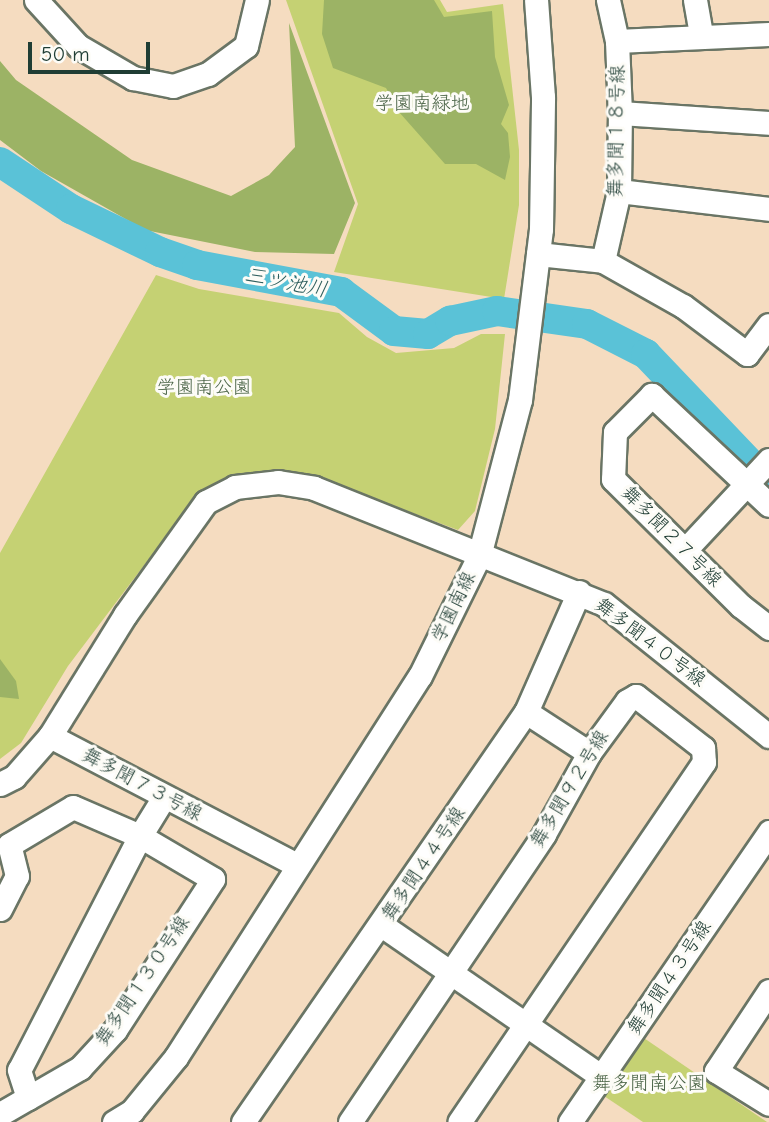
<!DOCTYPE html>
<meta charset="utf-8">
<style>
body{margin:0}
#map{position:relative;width:769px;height:1122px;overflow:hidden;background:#f5dcc0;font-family:"Comic Neue","Klee One",sans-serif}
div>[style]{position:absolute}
.green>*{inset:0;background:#c5d173}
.forest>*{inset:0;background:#9cb365}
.river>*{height:30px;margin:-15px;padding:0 15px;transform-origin:15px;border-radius:15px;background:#5ac2d7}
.roads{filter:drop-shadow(2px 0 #6a7565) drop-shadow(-2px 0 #6a7565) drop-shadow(0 2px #6a7565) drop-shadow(0 -2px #6a7565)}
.minor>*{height:23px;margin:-11.5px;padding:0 11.5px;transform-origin:11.5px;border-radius:11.5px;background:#fff}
span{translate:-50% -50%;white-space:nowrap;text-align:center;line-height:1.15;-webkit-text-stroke:6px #fdfcf7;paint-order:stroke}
.park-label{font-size:19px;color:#486244}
.street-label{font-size:19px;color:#1f3d34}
.water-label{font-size:21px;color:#2e5e5d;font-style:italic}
.scale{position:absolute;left:28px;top:42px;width:122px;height:32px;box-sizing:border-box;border:4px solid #1f3d34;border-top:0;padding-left:9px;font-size:21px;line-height:24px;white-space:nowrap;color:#1f3d34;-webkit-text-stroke:5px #fdfcf7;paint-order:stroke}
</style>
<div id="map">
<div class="green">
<i style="clip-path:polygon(286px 0,440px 0,447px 12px,503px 4px,519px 150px,519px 205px,504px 299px,334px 272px,358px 204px)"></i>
<i style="clip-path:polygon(156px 275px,199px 289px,339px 313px,367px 337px,396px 353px,454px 348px,481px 334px,505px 334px,495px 429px,475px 511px,458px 530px,327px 481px,208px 491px,179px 519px,68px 666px,21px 743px,0 759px,0 553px)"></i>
<i style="clip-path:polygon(638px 1034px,767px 1122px,643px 1122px,598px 1092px)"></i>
</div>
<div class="forest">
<i style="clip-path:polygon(324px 0,434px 0,444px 17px,492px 11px,495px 57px,509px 105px,501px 124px,508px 133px,510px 157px,505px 180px,476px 164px,445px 164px,399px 112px,386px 88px,333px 68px,322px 34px)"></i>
<i style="clip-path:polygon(289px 23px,355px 203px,334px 254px,255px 252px,145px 230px,41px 171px,0 140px,0 61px,16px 80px,132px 160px,231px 196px,269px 175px,295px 147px)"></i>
<i style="clip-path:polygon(0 659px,16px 681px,19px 699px,0 697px)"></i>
</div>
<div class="river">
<i style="left:0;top:162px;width:85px;rotate:33.5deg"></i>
<i style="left:71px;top:209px;width:99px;rotate:25.8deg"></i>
<i style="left:160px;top:252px;width:39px;rotate:19deg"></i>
<i style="left:197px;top:265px;width:147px;rotate:10.6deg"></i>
<i style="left:341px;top:292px;width:66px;rotate:36.3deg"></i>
<i style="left:394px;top:331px;width:34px;rotate:5deg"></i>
<i style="left:428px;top:334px;width:26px;rotate:-31deg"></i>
<i style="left:450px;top:321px;width:48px;rotate:-12deg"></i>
<i style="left:497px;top:311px;width:91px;rotate:8.2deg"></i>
<i style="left:587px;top:324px;width:66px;rotate:27deg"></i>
<i style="left:646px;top:354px;width:178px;rotate:46.4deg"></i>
</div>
<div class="roads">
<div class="minor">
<i style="left:36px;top:0;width:62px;rotate:47.6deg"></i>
<i style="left:78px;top:46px;width:64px;rotate:30.2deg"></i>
<i style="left:133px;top:78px;width:41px;rotate:11.3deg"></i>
<i style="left:173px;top:86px;width:37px;rotate:-19deg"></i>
<i style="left:208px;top:74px;width:47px;rotate:-36.4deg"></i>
<i style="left:246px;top:46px;width:47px;rotate:-76.6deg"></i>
<i style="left:695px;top:0;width:36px;rotate:80deg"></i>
<i style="left:617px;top:41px;width:152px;rotate:-2.6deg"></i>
<i style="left:620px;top:113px;width:149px;rotate:3.8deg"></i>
<i style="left:619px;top:191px;width:151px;rotate:6.8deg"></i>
<i style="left:538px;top:254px;width:65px;rotate:6.1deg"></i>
<i style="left:603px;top:261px;width:92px;rotate:29.4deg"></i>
<i style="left:683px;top:306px;width:80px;rotate:36.9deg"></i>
<i style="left:747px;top:354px;width:36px;rotate:-53deg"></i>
<i style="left:603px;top:261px;width:72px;rotate:-77.1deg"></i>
<i style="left:619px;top:191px;width:78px;rotate:-89.3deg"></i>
<i style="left:620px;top:113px;width:72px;rotate:-92.4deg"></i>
<i style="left:617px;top:41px;width:42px;rotate:-102.4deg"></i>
<i style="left:769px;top:505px;width:161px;rotate:-136.8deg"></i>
<i style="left:652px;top:395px;width:52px;rotate:135deg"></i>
<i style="left:615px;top:432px;width:47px;rotate:92.4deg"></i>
<i style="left:613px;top:479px;width:180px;rotate:44.8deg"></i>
<i style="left:741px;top:606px;width:36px;rotate:38deg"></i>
<i style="left:685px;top:550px;width:123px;rotate:-47deg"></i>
<i style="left:526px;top:712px;width:75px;rotate:33.1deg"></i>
<i style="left:50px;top:736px;width:142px;rotate:-58.2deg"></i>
<i style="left:125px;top:615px;width:139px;rotate:-54.4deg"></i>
<i style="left:206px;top:502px;width:33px;rotate:-27deg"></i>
<i style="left:235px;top:487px;width:43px;rotate:-6.6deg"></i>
<i style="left:278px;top:482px;width:36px;rotate:9deg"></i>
<i style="left:314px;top:488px;width:312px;rotate:21.8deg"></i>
<i style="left:604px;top:604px;width:211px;rotate:38.7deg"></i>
<i style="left:0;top:784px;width:16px;rotate:-27deg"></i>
<i style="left:14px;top:777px;width:55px;rotate:-48.7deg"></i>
<i style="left:50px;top:736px;width:279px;rotate:27.6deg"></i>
<i style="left:0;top:909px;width:37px;rotate:-63deg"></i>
<i style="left:17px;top:876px;width:32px;rotate:-104deg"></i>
<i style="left:9px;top:845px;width:74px;rotate:-30.7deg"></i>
<i style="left:73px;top:807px;width:73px;rotate:23.4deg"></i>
<i style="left:140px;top:836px;width:263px;rotate:117.3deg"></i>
<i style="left:19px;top:1070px;width:29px;rotate:72deg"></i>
<i style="left:28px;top:1098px;width:60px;rotate:-30deg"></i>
<i style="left:80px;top:1068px;width:52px;rotate:-47.4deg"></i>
<i style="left:115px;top:1030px;width:180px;rotate:-57deg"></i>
<i style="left:213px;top:879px;width:85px;rotate:-149.5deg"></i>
<i style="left:140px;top:836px;width:46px;rotate:-58.4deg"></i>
<i style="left:383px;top:926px;width:266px;rotate:34.6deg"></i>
<i style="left:769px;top:991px;width:96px;rotate:123.5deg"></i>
<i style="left:716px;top:1071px;width:62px;rotate:31.9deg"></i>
<i style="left:0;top:1114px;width:32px;rotate:-30deg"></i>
<i style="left:114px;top:1122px;width:21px;rotate:-31deg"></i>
<i style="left:132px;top:1111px;width:70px;rotate:-50.8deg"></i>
<i style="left:176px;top:1057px;width:452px;rotate:-57.4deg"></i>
<i style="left:420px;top:676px;width:134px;rotate:-63.8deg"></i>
<i style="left:479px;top:556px;width:161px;rotate:-75.3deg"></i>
<i style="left:520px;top:400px;width:172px;rotate:-83deg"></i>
<i style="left:541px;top:229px;width:132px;rotate:-89.1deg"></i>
<i style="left:543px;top:97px;width:97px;rotate:-94.1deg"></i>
<i style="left:243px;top:1122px;width:498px;rotate:-55.4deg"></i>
<i style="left:526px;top:712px;width:131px;rotate:-66.2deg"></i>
<i style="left:350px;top:1122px;width:347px;rotate:-56deg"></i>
<i style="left:544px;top:834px;width:93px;rotate:-60.9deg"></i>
<i style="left:589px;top:753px;width:64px;rotate:-53.8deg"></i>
<i style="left:627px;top:701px;width:10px;rotate:-29deg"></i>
<i style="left:636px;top:696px;width:85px;rotate:37.8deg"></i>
<i style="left:703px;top:748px;width:14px;rotate:86deg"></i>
<i style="left:704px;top:762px;width:435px;rotate:124.2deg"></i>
<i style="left:570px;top:1122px;width:352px;rotate:-55.5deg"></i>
</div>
</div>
<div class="park-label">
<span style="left:422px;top:104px">学園南緑地</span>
<span style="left:204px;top:388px">学園南公園</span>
<span style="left:649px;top:1084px">舞多聞南公園</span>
</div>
<div class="street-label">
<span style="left:617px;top:131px;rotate:-89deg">舞多聞１８号線</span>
<span style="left:671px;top:537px;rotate:45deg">舞多聞２７号線</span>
<span style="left:454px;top:607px;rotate:-64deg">学園南線</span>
<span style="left:650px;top:643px;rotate:37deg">舞多聞４０号線</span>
<span style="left:142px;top:785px;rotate:28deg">舞多聞７３号線</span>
<span style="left:570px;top:789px;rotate:-59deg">舞多聞９２号線</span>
<span style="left:424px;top:864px;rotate:-56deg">舞多聞４４号線</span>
<span style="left:670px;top:978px;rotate:-56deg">舞多聞４３号線</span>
<span style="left:143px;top:981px;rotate:-56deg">舞多聞１３０号線</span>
</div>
<div class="water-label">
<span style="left:286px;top:282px;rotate:11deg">三ツ池川</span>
</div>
<div class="scale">50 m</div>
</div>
